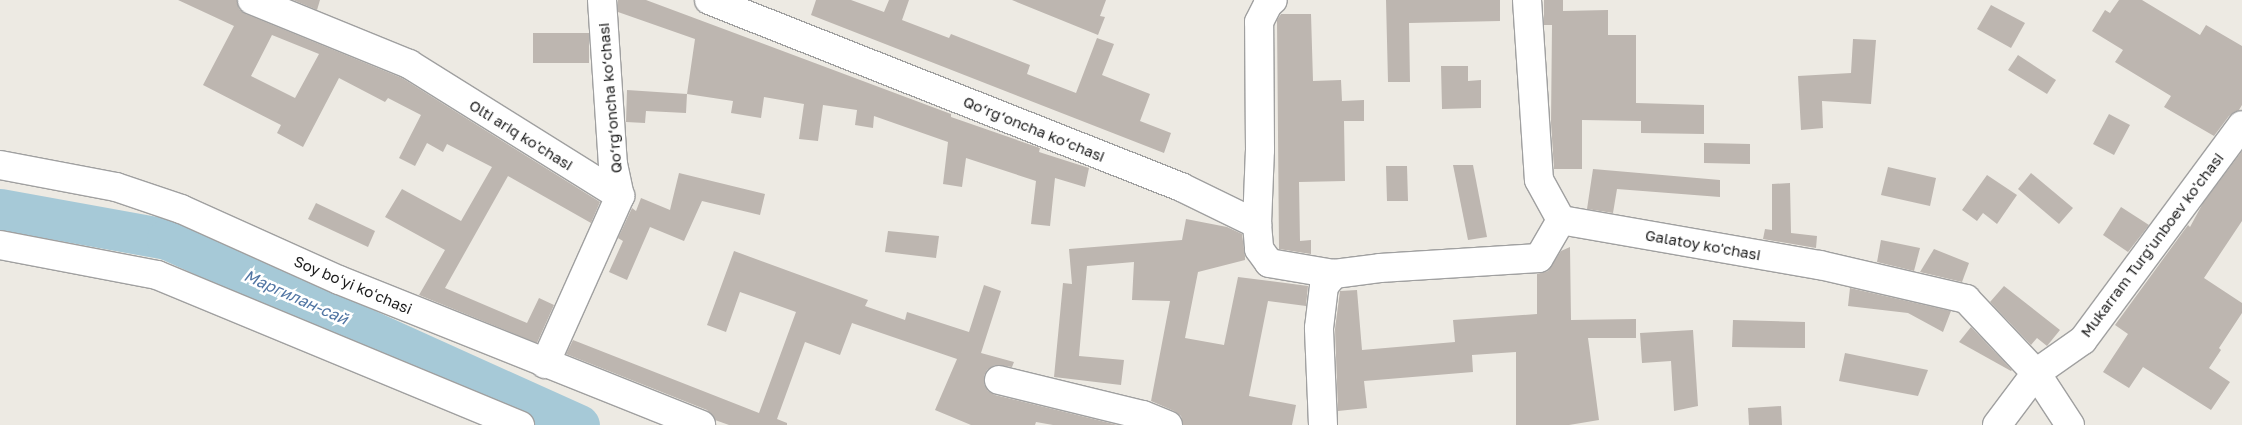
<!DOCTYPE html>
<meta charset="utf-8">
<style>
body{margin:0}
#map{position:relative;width:2242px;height:425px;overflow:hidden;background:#edeae3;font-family:"Golos Text",sans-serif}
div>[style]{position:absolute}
.river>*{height:41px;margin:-20.5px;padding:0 20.5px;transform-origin:20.5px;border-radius:20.5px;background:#a6c9d7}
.building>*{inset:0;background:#bdb6b0}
.roads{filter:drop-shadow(1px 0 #a0a0a0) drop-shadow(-1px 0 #a0a0a0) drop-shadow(0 1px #a0a0a0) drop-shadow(0 -1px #a0a0a0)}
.minor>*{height:28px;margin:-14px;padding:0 14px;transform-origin:14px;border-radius:14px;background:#fff}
span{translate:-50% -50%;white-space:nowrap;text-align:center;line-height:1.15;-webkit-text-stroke:5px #fff;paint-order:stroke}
.street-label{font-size:15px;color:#1c1c1c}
.water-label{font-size:16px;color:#5175a3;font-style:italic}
</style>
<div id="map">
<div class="river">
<i style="left:0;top:209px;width:170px;rotate:10.2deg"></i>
<i style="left:167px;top:239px;width:452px;rotate:24.3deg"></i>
</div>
<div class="building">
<i style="clip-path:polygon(evenodd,178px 0,237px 0,239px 9px,246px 14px,402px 78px,600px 202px,591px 223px,508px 176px,445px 288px,527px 323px,539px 298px,554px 305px,537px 343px,419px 295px,445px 250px,385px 217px,402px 189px,461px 221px,492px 167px,447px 144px,443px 152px,427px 143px,415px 166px,399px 158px,421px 115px,388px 98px,385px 102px,339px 78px,303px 147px,277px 133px,281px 125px,203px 85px,234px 26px,178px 0,272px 35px,319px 54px,295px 98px,251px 76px,272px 35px)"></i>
<i style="clip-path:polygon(293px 0,320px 0,317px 10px)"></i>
<i style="clip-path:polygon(618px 0,646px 0,951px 114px,951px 117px,1040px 148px,1039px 152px,1089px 168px,1085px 187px,1055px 178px,1050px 226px,1031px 224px,1036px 181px,966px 158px,962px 187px,943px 184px,948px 142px,874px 116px,873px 128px,855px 125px,857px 110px,823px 105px,818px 141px,799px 139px,804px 104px,764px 97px,761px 118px,731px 113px,733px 101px,687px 94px,695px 39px,618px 12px)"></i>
<i style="clip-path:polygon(816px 0,851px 0,884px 12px,889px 0,909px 0,902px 20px,949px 38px,951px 34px,1030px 65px,1027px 74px,1076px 93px,1097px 38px,1114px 44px,1102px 75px,1150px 94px,1140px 121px,1171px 133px,1164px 153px,811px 15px)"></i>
<i style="clip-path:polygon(1012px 0,1106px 0,1100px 16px,1105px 17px,1098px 35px)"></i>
<i style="clip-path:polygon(1386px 0,1500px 0,1500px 21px,1409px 23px,1410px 82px,1388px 82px)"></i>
<i style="clip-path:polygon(1544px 0,1563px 0,1563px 11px,1608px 10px,1608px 35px,1636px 35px,1636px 103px,1704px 105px,1704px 134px,1641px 133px,1641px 121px,1582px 120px,1582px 169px,1554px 169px,1551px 123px,1552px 25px,1544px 25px)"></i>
<i style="clip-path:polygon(2119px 0,2142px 0,2200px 35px,2206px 25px,2242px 46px,2242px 105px,2239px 110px,2229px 116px,2214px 136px,2164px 107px,2171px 96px,2115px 62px,2123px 50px,2092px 31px,2105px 10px,2110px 13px)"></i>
<i style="clip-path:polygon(1991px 5px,2025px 23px,2011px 48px,1977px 29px)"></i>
<i style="clip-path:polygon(1281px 14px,1311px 14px,1313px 81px,1341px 80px,1342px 101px,1364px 100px,1364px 121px,1344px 121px,1345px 181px,1299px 182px,1300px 241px,1311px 240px,1311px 254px,1279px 249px,1277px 20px)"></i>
<i style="clip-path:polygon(533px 33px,589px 33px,589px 63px,533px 63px)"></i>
<i style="clip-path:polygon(1853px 39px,1876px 40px,1871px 104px,1822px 101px,1823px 128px,1801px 130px,1798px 76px,1851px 73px)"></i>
<i style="clip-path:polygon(2018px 55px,2056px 80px,2047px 94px,2008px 70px)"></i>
<i style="clip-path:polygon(1441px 66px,1468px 66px,1468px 81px,1481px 80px,1481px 108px,1442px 109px)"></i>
<i style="clip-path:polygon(627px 90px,687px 94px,686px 113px,646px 111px,645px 123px,626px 122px)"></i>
<i style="clip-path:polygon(2109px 114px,2130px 125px,2114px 155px,2093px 144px)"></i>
<i style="clip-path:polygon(1704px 143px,1750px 144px,1750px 164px,1704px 163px)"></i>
<i style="clip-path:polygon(2242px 151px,2242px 221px,2204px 278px,2242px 303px,2242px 313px,2219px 348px,2221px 350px,2209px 368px,2230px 382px,2211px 410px,2143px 367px,2129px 388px,2103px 372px,2128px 334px,2115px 325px,2188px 225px,2190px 227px,2203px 203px)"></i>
<i style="clip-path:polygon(1453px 165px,1473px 165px,1487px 237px,1468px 240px)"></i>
<i style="clip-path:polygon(1386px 166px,1407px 166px,1408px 201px,1387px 201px)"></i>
<i style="clip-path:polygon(1888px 167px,1936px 178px,1930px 206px,1881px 195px)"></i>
<i style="clip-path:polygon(1593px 169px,1720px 180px,1720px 197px,1617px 189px,1613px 213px,1587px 209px)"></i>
<i style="clip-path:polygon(679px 173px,765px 194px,760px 215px,702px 201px,684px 241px,650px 227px,627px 280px,609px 272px,623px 241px,618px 238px,632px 208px,636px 211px,641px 198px,670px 210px)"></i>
<i style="clip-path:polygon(2031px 173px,2073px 208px,2059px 224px,2018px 189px)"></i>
<i style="clip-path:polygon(1987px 175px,2017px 195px,1997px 224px,1983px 213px,1977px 221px,1962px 210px)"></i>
<i style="clip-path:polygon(1790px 183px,1791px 233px,1817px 236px,1816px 248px,1763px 239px,1765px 229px,1772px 230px,1772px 184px)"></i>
<i style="clip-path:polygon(316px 203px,375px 231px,368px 247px,308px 219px)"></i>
<i style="clip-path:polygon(2121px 207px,2149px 225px,2128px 252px,2103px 235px)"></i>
<i style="clip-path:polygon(1186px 219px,1227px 227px,1242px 234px,1245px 256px,1245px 260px,1198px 272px,1185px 338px,1224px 345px,1238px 277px,1308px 286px,1306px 306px,1268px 301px,1249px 396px,1296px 405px,1292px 425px,1183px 425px,1181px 416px,1174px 411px,1151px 401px,1170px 301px,1132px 300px,1134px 262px,1087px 266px,1079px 356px,1124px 360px,1121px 385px,1054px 377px,1063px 283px,1072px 284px,1069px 249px,1182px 240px)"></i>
<i style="clip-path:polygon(888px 231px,939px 236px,936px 258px,885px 252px)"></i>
<i style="clip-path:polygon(1881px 240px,1920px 248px,1914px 271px,1877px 262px)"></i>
<i style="clip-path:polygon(1570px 247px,1571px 320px,1636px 319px,1636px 338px,1588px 338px,1599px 420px,1569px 425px,1516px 425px,1516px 352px,1472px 355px,1473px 372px,1364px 381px,1367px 408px,1338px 411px,1335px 329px,1340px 291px,1357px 290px,1362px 350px,1455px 342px,1453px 320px,1537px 314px,1537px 274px,1548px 271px,1561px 251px)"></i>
<i style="clip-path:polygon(1934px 249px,1969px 263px,1962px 282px,1920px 272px)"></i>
<i style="clip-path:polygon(734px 251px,868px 300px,865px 306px,905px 320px,907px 312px,969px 332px,984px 285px,1001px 291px,981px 353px,1014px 362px,1012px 367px,995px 365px,987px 370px,984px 376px,984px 384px,988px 391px,995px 395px,1118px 425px,1053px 425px,1036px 422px,1035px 425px,971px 425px,935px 410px,957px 359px,852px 323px,840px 355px,805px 342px,777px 419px,787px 423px,787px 425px,729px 425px,715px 420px,707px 410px,566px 354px,573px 340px,759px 413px,796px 312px,740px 292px,726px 332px,707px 325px)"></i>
<i style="clip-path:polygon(2004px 286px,2060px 330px,2047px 346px,2037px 338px,2031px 345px,1990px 302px)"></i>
<i style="clip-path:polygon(1850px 288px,1951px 311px,1943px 332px,1908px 313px,1848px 306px)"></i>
<i style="clip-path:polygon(1733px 320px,1805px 322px,1805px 348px,1732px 347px)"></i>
<i style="clip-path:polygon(1971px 327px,2012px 370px,2011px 371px,1959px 342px)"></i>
<i style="clip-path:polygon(1693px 330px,1698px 406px,1674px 411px,1671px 361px,1642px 363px,1640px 333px)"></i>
<i style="clip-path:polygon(1845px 353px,1928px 370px,1918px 396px,1839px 381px)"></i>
<i style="clip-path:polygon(1781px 406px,1782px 425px,1749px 425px,1748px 408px)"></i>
</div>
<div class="roads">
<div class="minor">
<i style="left:252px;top:0;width:170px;rotate:22.2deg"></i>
<i style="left:409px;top:64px;width:249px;rotate:32deg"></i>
<i style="left:620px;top:196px;width:184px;rotate:114.1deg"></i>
<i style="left:602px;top:0;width:164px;rotate:86.2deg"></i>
<i style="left:613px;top:164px;width:33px;rotate:78deg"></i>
<i style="left:709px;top:0;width:508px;rotate:21.61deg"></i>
<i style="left:1181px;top:187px;width:85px;rotate:26deg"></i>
<i style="left:1257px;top:224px;width:25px;rotate:85deg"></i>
<i style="left:1259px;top:249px;width:17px;rotate:54deg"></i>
<i style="left:1269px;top:263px;width:66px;rotate:9.6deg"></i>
<i style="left:1527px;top:0;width:180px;rotate:86.2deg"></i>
<i style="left:1539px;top:180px;width:46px;rotate:61.2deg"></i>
<i style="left:1561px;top:220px;width:263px;rotate:9.9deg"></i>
<i style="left:1820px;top:265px;width:150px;rotate:13.1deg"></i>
<i style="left:1966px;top:299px;width:102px;rotate:46.6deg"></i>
<i style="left:2036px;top:373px;width:62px;rotate:56.8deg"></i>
<i style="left:0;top:165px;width:118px;rotate:10.7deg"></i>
<i style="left:116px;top:187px;width:69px;rotate:18.7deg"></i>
<i style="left:181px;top:209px;width:173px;rotate:24.2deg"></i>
<i style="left:339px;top:280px;width:390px;rotate:21.8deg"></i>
<i style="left:1257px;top:224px;width:74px;rotate:-87.7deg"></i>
<i style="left:1260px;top:150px;width:128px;rotate:-90.4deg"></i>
<i style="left:1259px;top:22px;width:20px;rotate:-63deg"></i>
<i style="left:1268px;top:4px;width:6px;rotate:-39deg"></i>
<i style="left:0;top:245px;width:160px;rotate:10.8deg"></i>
<i style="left:157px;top:275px;width:393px;rotate:22.5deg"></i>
<i style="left:999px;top:380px;width:148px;rotate:13.7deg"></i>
<i style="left:1143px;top:415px;width:27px;rotate:22deg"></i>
<i style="left:1323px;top:425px;width:97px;rotate:-92.4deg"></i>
<i style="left:1319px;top:328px;width:42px;rotate:-83.2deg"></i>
<i style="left:1324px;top:286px;width:16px;rotate:-50deg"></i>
<i style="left:1334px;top:274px;width:46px;rotate:-7.4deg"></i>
<i style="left:1380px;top:268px;width:159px;rotate:-3.6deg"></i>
<i style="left:1539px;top:258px;width:44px;rotate:-59.9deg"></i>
<i style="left:1997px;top:425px;width:65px;rotate:-53.1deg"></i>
<i style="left:2036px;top:373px;width:57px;rotate:-35.1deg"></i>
<i style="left:2083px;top:340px;width:267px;rotate:-53.5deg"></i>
</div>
</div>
<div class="street-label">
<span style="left:610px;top:98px;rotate:-95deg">Qo‘rg‘oncha ko‘chasi</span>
<span style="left:1034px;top:129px;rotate:22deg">Qo‘rg‘oncha ko‘chasi</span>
<span style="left:521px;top:135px;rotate:32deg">Olti ariq ko'chasi</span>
<span style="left:1703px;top:245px;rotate:10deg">Galatoy ko'chasi</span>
<span style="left:2152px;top:245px;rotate:-53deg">Mukarram Turg'unboev ko'chasi</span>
<span style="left:353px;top:285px;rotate:23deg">Soy boʻyi koʻchasi</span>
</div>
<div class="water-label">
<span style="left:296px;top:297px;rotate:24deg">Маргилан-сай</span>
</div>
</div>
